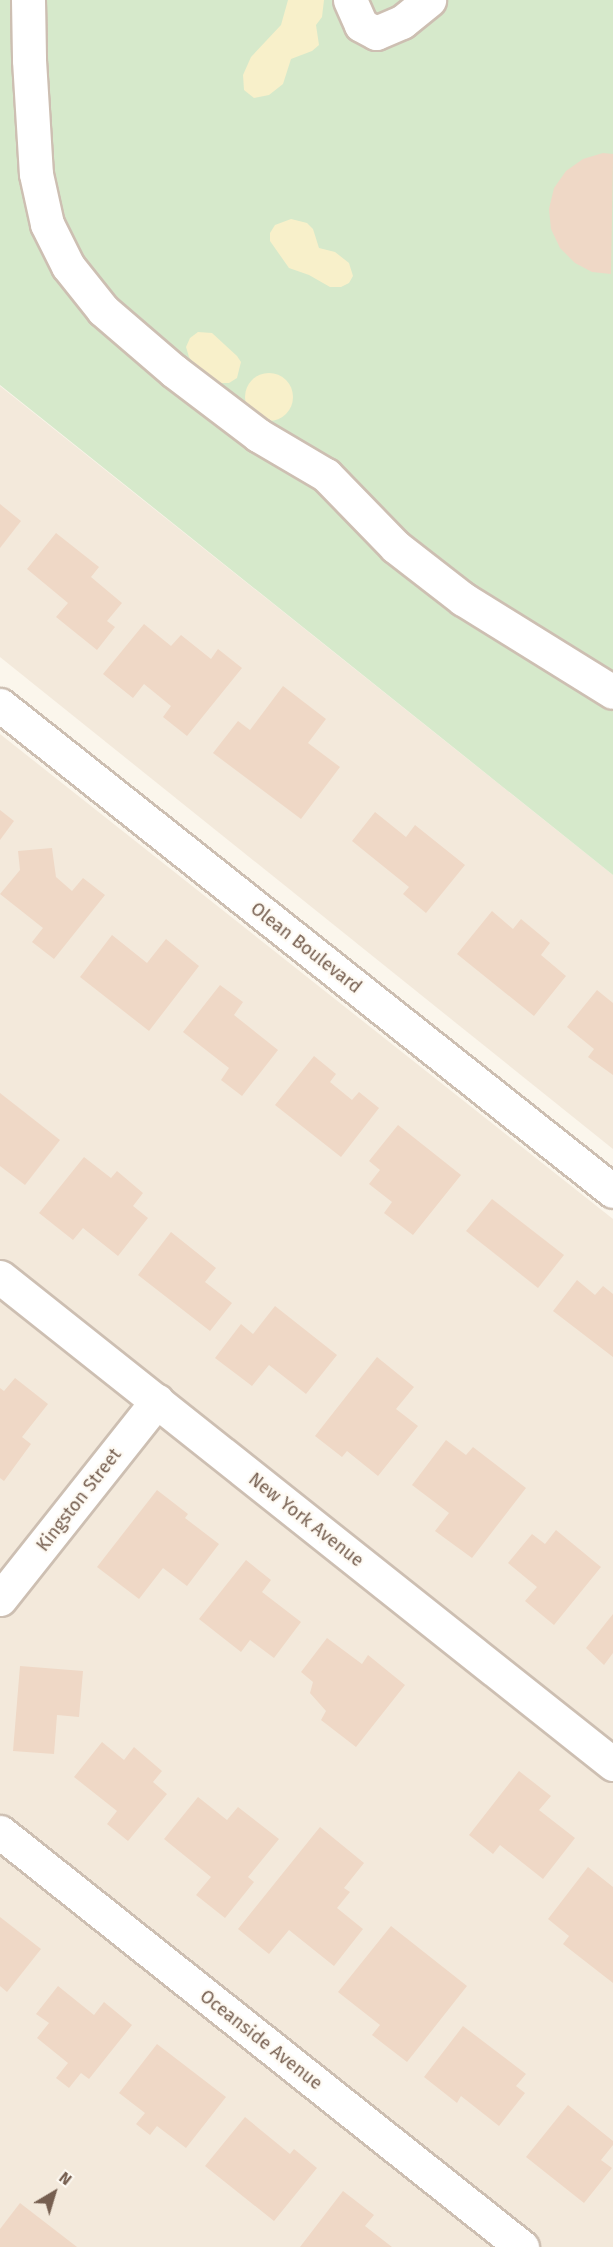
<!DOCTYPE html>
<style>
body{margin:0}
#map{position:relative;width:613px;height:2247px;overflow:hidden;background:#fbf6ec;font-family:"Fira Sans",sans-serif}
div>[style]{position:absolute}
.residential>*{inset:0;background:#f3e9db}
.green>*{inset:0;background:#d6e9cb}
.sand>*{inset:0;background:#f8f0ca}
.round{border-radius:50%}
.building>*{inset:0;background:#efd8c6}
.roads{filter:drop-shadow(2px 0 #cdbfb2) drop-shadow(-2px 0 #cdbfb2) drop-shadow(0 2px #cdbfb2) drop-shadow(0 -2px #cdbfb2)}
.minor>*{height:33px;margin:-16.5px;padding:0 16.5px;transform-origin:16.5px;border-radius:16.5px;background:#fff}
span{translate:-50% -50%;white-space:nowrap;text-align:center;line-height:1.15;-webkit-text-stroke:4.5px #fefaf3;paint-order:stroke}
.street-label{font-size:18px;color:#765f50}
.north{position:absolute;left:24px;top:2163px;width:60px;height:60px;-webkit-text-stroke:4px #fefaf3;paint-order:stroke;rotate:38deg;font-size:16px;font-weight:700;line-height:24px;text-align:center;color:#765f50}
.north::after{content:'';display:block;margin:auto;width:21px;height:27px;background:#765f50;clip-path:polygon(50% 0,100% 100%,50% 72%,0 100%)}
</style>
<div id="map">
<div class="residential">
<i style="clip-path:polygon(0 386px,613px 875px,613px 1149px,0 657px)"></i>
<i style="clip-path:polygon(0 734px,613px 1219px,613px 2247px,0 2247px)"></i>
</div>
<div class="green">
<i style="clip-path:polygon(0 0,613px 0,613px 875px,0 385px)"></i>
</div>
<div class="sand">
<i style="clip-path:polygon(288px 0,324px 0,322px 17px,316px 25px,319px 45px,312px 51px,291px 59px,283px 84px,269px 95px,254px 98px,244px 90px,243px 75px,251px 57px,281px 25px)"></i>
<i style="clip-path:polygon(291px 219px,307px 223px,313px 229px,319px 248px,335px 252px,349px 263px,353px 276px,349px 283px,341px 287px,330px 287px,309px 275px,289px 268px,270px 241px,270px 233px,275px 225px)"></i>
<i style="clip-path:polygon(198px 332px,212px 333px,237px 356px,241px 362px,237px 378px,229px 383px,218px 383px,197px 368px,189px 357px,186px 347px,190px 338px)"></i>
<i class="round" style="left:245px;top:373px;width:48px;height:48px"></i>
</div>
<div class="building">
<i style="clip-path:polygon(603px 153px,613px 154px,611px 274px,592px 272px,575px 263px,560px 248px,551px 229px,549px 209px,554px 188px,566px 171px,583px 159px)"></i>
<i style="clip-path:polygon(0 504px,21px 521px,0 548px)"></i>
<i style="clip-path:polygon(56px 533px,99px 567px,91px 577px,122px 603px,107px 621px,115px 627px,97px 650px,56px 617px,68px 603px,27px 569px)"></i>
<i style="clip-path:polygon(144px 624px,171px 646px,181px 635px,211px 659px,218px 649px,242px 668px,187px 736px,163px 717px,171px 706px,144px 684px,133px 698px,103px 674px)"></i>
<i style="clip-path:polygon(283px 686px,326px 719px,308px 743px,340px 767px,301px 819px,213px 753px,238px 721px,250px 730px)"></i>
<i style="clip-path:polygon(0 810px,14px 821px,0 840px)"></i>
<i style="clip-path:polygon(375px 812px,406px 837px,415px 825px,465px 865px,426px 913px,403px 894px,409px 887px,352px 841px)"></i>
<i style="clip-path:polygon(52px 848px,56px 877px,72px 891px,83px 878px,105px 895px,54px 959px,32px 942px,43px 928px,0 894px,20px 870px,18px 851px)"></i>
<i style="clip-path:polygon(492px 911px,513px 929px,521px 919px,550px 943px,541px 955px,566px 976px,534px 1016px,457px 954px)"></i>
<i style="clip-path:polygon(112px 935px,147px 963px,166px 939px,199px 966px,149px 1031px,80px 977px)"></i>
<i style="clip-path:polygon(220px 985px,243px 1002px,234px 1015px,278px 1050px,242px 1096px,221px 1080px,229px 1068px,183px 1032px)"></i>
<i style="clip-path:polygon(597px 990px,613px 1003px,613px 1075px,588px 1057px,594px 1049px,567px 1027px)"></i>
<i style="clip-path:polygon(314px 1056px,336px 1074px,330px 1082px,352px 1100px,359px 1092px,379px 1108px,341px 1157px,275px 1105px)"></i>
<i style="clip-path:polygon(0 1093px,60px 1140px,25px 1185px,0 1166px)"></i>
<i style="clip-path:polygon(398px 1125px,461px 1175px,413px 1235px,384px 1213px,392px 1202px,369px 1184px,380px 1170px,369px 1161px)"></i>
<i style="clip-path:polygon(84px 1157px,111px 1178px,117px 1171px,143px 1193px,133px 1206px,148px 1218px,118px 1256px,83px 1228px,73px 1240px,39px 1213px)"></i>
<i style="clip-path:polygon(492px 1199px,564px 1255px,538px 1288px,466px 1231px)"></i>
<i style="clip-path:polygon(171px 1232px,216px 1268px,205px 1282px,232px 1303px,210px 1331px,138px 1275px)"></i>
<i style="clip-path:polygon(577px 1280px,595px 1295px,603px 1286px,613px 1294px,613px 1357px,553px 1311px)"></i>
<i style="clip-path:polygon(275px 1306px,337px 1355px,306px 1394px,269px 1365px,252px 1386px,215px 1358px,241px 1324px,253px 1334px)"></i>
<i style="clip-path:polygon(377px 1357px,414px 1387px,396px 1409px,418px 1426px,378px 1476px,347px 1451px,342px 1457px,315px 1436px)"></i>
<i style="clip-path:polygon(15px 1378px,48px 1404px,22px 1437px,31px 1444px,4px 1481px,0 1478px,0 1388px,4px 1391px)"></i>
<i style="clip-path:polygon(446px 1440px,466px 1455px,473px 1447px,526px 1488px,472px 1558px,435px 1531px,449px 1513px,412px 1485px)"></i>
<i style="clip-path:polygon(157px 1490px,188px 1514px,185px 1518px,219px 1544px,187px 1586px,163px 1568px,139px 1599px,97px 1567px)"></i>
<i style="clip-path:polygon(556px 1530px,601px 1567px,554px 1625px,525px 1601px,537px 1587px,508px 1563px,532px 1534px,545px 1544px)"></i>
<i style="clip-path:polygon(246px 1560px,271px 1580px,262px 1592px,301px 1622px,274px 1658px,250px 1640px,241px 1652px,199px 1619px)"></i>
<i style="clip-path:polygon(613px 1614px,613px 1653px,604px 1665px,586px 1648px)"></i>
<i style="clip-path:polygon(327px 1638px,362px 1664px,368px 1655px,405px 1685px,356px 1747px,321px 1720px,326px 1711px,310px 1693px,313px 1682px,301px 1672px)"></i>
<i style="clip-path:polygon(20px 1666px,83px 1671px,79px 1717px,57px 1715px,54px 1754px,13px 1751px)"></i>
<i style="clip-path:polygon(102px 1742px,124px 1760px,134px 1747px,162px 1771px,153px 1782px,167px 1794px,128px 1841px,107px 1824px,117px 1811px,74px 1777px)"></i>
<i style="clip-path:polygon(519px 1771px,551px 1796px,539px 1810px,575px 1838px,543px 1879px,500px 1845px,493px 1854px,469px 1835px)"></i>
<i style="clip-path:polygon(198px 1797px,227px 1820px,238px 1807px,279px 1839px,248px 1877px,254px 1882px,225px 1918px,196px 1895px,211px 1877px,164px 1839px)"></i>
<i style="clip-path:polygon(320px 1827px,364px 1863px,344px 1888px,350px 1892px,337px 1908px,363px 1929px,334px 1966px,289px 1930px,269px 1954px,238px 1929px)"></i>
<i style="clip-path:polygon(588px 1867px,613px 1887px,613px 1983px,563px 1944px,569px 1936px,548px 1919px)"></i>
<i style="clip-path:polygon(0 1917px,41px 1949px,7px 1992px,0 1986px)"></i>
<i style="clip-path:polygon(391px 1926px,467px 1986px,407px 2062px,372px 2035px,380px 2025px,338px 1992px)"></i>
<i style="clip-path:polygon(58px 1986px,94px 2015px,104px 2002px,132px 2025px,89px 2079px,81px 2073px,69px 2088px,56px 2078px,68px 2063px,37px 2038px,49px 2023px,36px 2014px)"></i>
<i style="clip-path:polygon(463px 2026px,526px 2074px,516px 2086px,525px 2093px,499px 2126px,461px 2096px,457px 2103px,424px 2077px)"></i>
<i style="clip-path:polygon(157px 2044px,226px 2097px,186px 2148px,157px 2126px,150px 2135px,136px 2124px,145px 2113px,119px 2093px)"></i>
<i style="clip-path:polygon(568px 2105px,613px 2141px,613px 2145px,601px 2160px,612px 2168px,584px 2203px,526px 2157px)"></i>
<i style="clip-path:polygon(245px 2117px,290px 2154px,294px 2149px,317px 2168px,274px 2221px,205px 2166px)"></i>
<i style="clip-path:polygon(343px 2191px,374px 2215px,365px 2226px,392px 2247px,300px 2247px)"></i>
<i style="clip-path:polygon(20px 2203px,77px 2247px,0 2247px,0 2229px)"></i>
</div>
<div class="roads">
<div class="minor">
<i style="left:28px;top:0;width:60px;rotate:89deg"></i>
<i style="left:29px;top:60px;width:114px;rotate:86.5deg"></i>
<i style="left:36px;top:174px;width:51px;rotate:77.6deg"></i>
<i style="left:47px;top:224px;width:47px;rotate:63.4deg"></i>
<i style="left:68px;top:266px;width:56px;rotate:51.5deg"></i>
<i style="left:103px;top:310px;width:94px;rotate:40.7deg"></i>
<i style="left:174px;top:371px;width:106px;rotate:37.3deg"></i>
<i style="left:258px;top:435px;width:79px;rotate:30.5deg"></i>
<i style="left:326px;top:475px;width:100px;rotate:45.8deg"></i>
<i style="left:396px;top:547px;width:85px;rotate:37.8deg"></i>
<i style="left:463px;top:599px;width:176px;rotate:31.8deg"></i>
<i style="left:350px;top:0;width:27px;rotate:66deg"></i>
<i style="left:361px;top:25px;width:17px;rotate:28deg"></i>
<i style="left:376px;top:33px;width:28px;rotate:-23deg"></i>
<i style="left:402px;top:22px;width:35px;rotate:-39deg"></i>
<i style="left:0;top:705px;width:782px;rotate:38.41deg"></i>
<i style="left:0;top:1277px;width:783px;rotate:38.47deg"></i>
<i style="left:0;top:1599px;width:253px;rotate:-51.6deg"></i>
<i style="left:0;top:1832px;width:667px;rotate:38.49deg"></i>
</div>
</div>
<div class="street-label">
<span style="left:306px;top:948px;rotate:38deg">Olean Boulevard</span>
<span style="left:79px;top:1500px;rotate:-52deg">Kingston Street</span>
<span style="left:306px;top:1520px;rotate:38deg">New York Avenue</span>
<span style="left:261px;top:2040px;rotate:38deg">Oceanside Avenue</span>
</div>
<div class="north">N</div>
</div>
